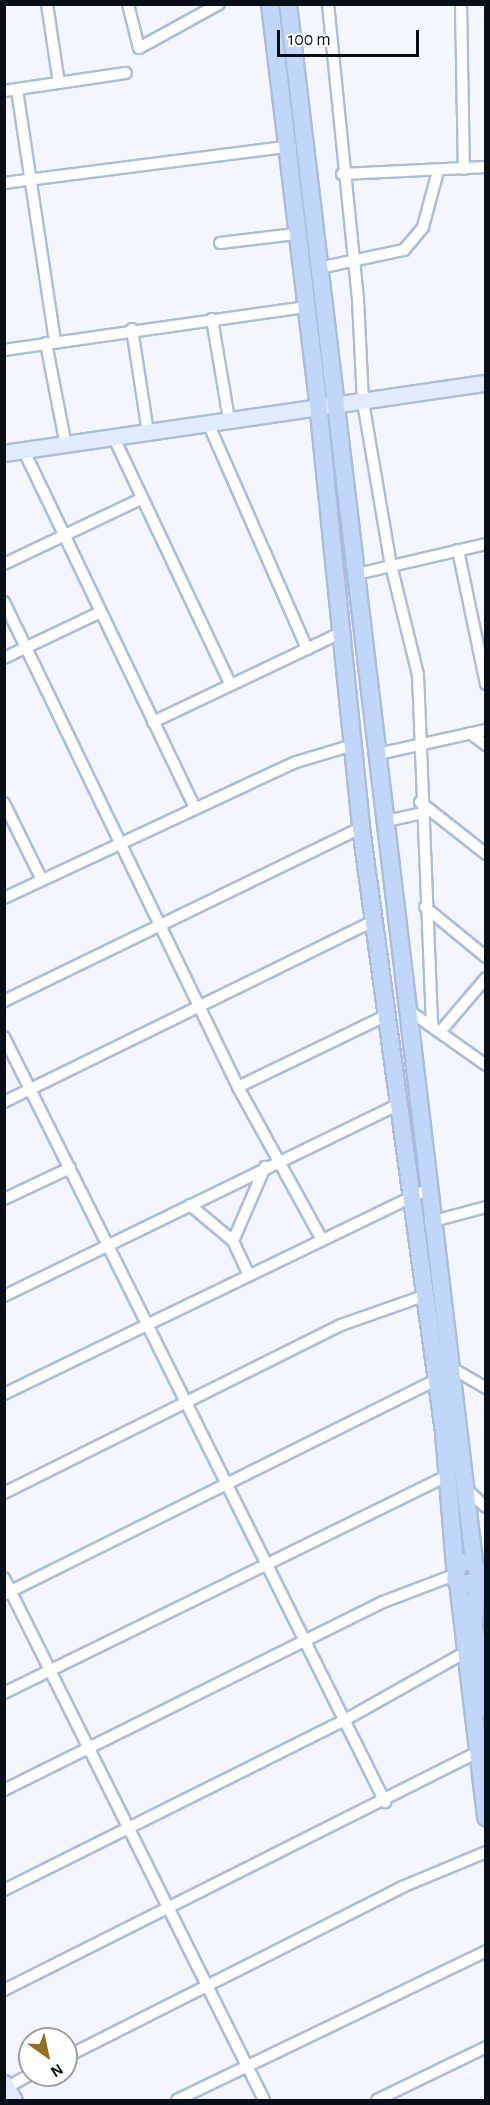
<!DOCTYPE html>
<style>
body{margin:0}
#map{position:relative;width:490px;height:2105px;overflow:hidden;background:#f3f7fd;font-family:"Alegreya Sans",sans-serif}
div>[style]{position:absolute}
.roads{filter:drop-shadow(2px 0 #abbdda) drop-shadow(-2px 0 #abbdda) drop-shadow(0 2px #abbdda) drop-shadow(0 -2px #abbdda)}
.street>*{height:10px;margin:-5px;padding:0 5px;transform-origin:5px;border-radius:5px;background:#fff}
.secondary>*{height:15px;margin:-7.5px;padding:0 7.5px;transform-origin:7.5px;border-radius:7.5px;background:#e0ebfd}
.primary>*{height:16px;margin:-8px;padding:0 8px;transform-origin:8px;border-radius:8px;background:#c1d6fb}
span{translate:-50% -50%;white-space:nowrap;text-align:center;line-height:1.15;-webkit-text-stroke:4.5px #fff;paint-order:stroke}
.frame{position:absolute;inset:0;border:6px solid #090f19;pointer-events:none}
.north{position:absolute;left:18px;top:2027px;width:60px;height:60px;box-sizing:border-box;background:#fff;border:2px solid #9d9fa3;border-radius:50%;rotate:147deg;font-size:16px;font-weight:700;line-height:24px;text-align:center;color:#090f19}
.north::after{content:'';display:block;margin:auto;width:21px;height:27px;background:#96701a;clip-path:polygon(50% 0,100% 100%,50% 72%,0 100%)}
.scale{position:absolute;left:277px;top:30px;width:142px;height:27px;box-sizing:border-box;border:3px solid #090f19;border-top:0;padding-left:8px;font-size:18px;line-height:21px;white-space:nowrap;color:#090f19;-webkit-text-stroke:4px #fff;paint-order:stroke}
</style>
<div id="map">
<div class="roads">
<div class="street">
<i style="left:47px;top:4px;width:80px;rotate:81.4deg"></i>
<i style="left:128px;top:4px;width:45px;rotate:76deg"></i>
<i style="left:139px;top:48px;width:91px;rotate:-28.8deg"></i>
<i style="left:328px;top:4px;width:298px;rotate:84.2deg"></i>
<i style="left:358px;top:300px;width:102px;rotate:87.2deg"></i>
<i style="left:363px;top:402px;width:165px;rotate:80.3deg"></i>
<i style="left:391px;top:565px;width:113px;rotate:76.2deg"></i>
<i style="left:418px;top:675px;width:351px;rotate:87.7deg"></i>
<i style="left:461px;top:4px;width:165px;rotate:89deg"></i>
<i style="left:17px;top:90px;width:254px;rotate:81.4deg"></i>
<i style="left:4px;top:91px;width:123px;rotate:-8.4deg"></i>
<i style="left:342px;top:174px;width:144px;rotate:-2.8deg"></i>
<i style="left:4px;top:183px;width:289px;rotate:-7.3deg"></i>
<i style="left:220px;top:243px;width:76px;rotate:-6.8deg"></i>
<i style="left:319px;top:268px;width:87px;rotate:-12deg"></i>
<i style="left:404px;top:250px;width:30px;rotate:-50deg"></i>
<i style="left:423px;top:227px;width:58px;rotate:-75deg"></i>
<i style="left:212px;top:319px;width:102px;rotate:80.4deg"></i>
<i style="left:132px;top:329px;width:104px;rotate:81.2deg"></i>
<i style="left:46px;top:343px;width:105px;rotate:79deg"></i>
<i style="left:4px;top:350px;width:304px;rotate:-8.1deg"></i>
<i style="left:208px;top:423px;width:247px;rotate:66.3deg"></i>
<i style="left:114px;top:438px;width:273px;rotate:64.7deg"></i>
<i style="left:24px;top:451px;width:396px;rotate:64.4deg"></i>
<i style="left:458px;top:550px;width:137px;rotate:78.2deg"></i>
<i style="left:4px;top:564px;width:152px;rotate:-25.4deg"></i>
<i style="left:357px;top:574px;width:132px;rotate:-13.1deg"></i>
<i style="left:4px;top:602px;width:538px;rotate:64.24deg"></i>
<i style="left:238px;top:1087px;width:172px;rotate:61.2deg"></i>
<i style="left:4px;top:658px;width:107px;rotate:-25.4deg"></i>
<i style="left:153px;top:722px;width:205px;rotate:-25.4deg"></i>
<i style="left:470px;top:733px;width:20px;rotate:37deg"></i>
<i style="left:378px;top:754px;width:111px;rotate:-12.5deg"></i>
<i style="left:420px;top:802px;width:84px;rotate:38.2deg"></i>
<i style="left:4px;top:803px;width:86px;rotate:63.7deg"></i>
<i style="left:386px;top:821px;width:35px;rotate:-12deg"></i>
<i style="left:4px;top:898px;width:322px;rotate:-25deg"></i>
<i style="left:296px;top:762px;width:59px;rotate:-16.6deg"></i>
<i style="left:425px;top:907px;width:79px;rotate:39.3deg"></i>
<i style="left:4px;top:1001px;width:397px;rotate:-25.9deg"></i>
<i style="left:408px;top:1010px;width:95px;rotate:35.2deg"></i>
<i style="left:440px;top:1032px;width:71px;rotate:-49.6deg"></i>
<i style="left:4px;top:1037px;width:855px;rotate:63.52deg"></i>
<i style="left:238px;top:1087px;width:168px;rotate:-25.8deg"></i>
<i style="left:4px;top:1102px;width:414px;rotate:-26.1deg"></i>
<i style="left:4px;top:1199px;width:73px;rotate:-25.2deg"></i>
<i style="left:190px;top:1205px;width:56px;rotate:39.9deg"></i>
<i style="left:233px;top:1241px;width:35px;rotate:65deg"></i>
<i style="left:430px;top:1222px;width:58px;rotate:-15deg"></i>
<i style="left:233px;top:1241px;width:81px;rotate:-66.6deg"></i>
<i style="left:4px;top:1296px;width:440px;rotate:-25.9deg"></i>
<i style="left:450px;top:1367px;width:42px;rotate:30.3deg"></i>
<i style="left:4px;top:1394px;width:469px;rotate:-25.8deg"></i>
<i style="left:467px;top:1490px;width:25px;rotate:42deg"></i>
<i style="left:4px;top:1493px;width:377px;rotate:-26.5deg"></i>
<i style="left:341px;top:1325px;width:90px;rotate:-19.4deg"></i>
<i style="left:4px;top:1578px;width:583px;rotate:63.52deg"></i>
<i style="left:5px;top:1594px;width:480px;rotate:-26.4deg"></i>
<i style="left:4px;top:1693px;width:493px;rotate:-26.1deg"></i>
<i style="left:4px;top:1790px;width:423px;rotate:-26.4deg"></i>
<i style="left:383px;top:1602px;width:76px;rotate:-20.8deg"></i>
<i style="left:4px;top:1890px;width:379px;rotate:-26.5deg"></i>
<i style="left:343px;top:1721px;width:139px;rotate:-29.3deg"></i>
<i style="left:4px;top:1990px;width:528px;rotate:-26.66deg"></i>
<i style="left:66px;top:2057px;width:377px;rotate:-26.8deg"></i>
<i style="left:402px;top:1887px;width:91px;rotate:-22.6deg"></i>
<i style="left:7px;top:2087px;width:26px;rotate:-28deg"></i>
<i style="left:177px;top:2100px;width:343px;rotate:-25.7deg"></i>
<i style="left:377px;top:2100px;width:121px;rotate:-25.9deg"></i>
</div>
<div class="secondary">
<i style="left:4px;top:453px;width:487px;rotate:-8.3deg"></i>
<i style="left:4px;top:2083px;width:20px;rotate:60deg"></i>
</div>
<div class="primary">
<i style="left:270px;top:4px;width:402px;rotate:83.1deg"></i>
<i style="left:318px;top:403px;width:427px;rotate:84.2deg"></i>
<i style="left:361px;top:828px;width:610px;rotate:82.18deg"></i>
<i style="left:444px;top:1432px;width:135px;rotate:85.3deg"></i>
<i style="left:288px;top:4px;width:1569px;rotate:83.19deg"></i>
<i style="left:458px;top:1582px;width:237px;rotate:83.2deg"></i>
<i style="left:474px;top:1582px;width:11px;rotate:170deg"></i>
<i style="left:463px;top:1584px;width:9px;rotate:-148deg"></i>
<i style="left:455px;top:1579px;width:17px;rotate:-77deg"></i>
<i style="left:459px;top:1562px;width:15px"></i>
<i style="left:474px;top:1562px;width:11px;rotate:68deg"></i>
<i style="left:478px;top:1572px;width:53px;rotate:94.3deg"></i>
<i style="left:474px;top:1625px;width:85px;rotate:81.9deg"></i>
</div>
</div>
<div class="frame"></div>
<div class="north">N</div>
<div class="scale">100 m</div>
</div>
